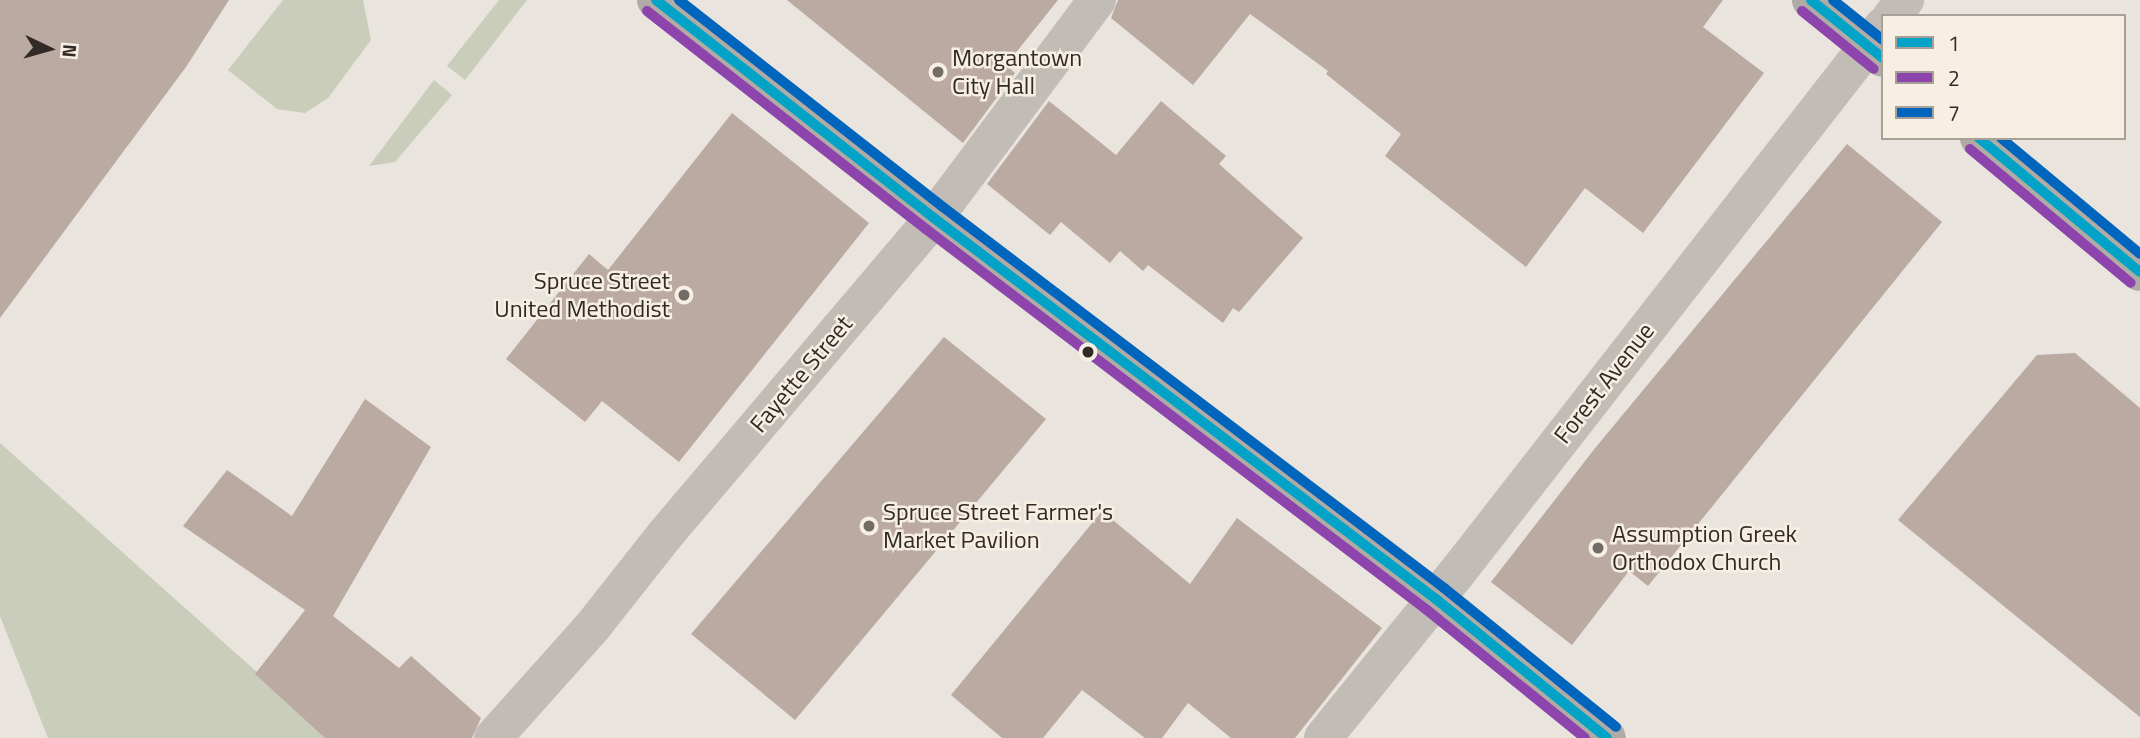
<!DOCTYPE html>
<style>
body{margin:0}
#map{position:relative;width:2140px;height:738px;overflow:hidden;background:#e9e4de;font-family:"Titillium Web",sans-serif}
div>[style]{position:absolute}
.green>*{inset:0;background:#c9cdb9}
.building>*{inset:0;background:#bbaaa1}
.minor>*{height:38px;margin:-19px;padding:0 19px;transform-origin:19px;border-radius:19px;background:#c2bcb7}
.major>*{height:38px;margin:-19px;padding:0 19px;transform-origin:19px;border-radius:19px;background:#b1aba6}
.bus-1>*{height:10px;margin:-5px;padding:0 5px;transform-origin:5px;border-radius:5px;background:#02a3c6}
.bus-2>*{height:10px;margin:-5px;padding:0 5px;transform-origin:5px;border-radius:5px;background:#8e44ad}
.bus-3>*{height:10px;margin:-5px;padding:0 5px;transform-origin:5px;border-radius:5px;background:#0065bd}
.dots>*{width:19px;height:19px;translate:-50% -50%;box-sizing:border-box;border:4px solid #f7efe4;border-radius:50%}
span{translate:-50% -50%;white-space:nowrap;text-align:center;line-height:1.15;-webkit-text-stroke:5px #f7efe4;paint-order:stroke}
.poi-label{font-size:24px;color:#322a26}
.left{translate:0 -50%;text-align:left}
.right{translate:-100% -50%;text-align:right}
.street-label{font-size:24px;color:#322a26}
.legend{position:absolute;left:1881px;top:14px;width:245px;height:126px;box-sizing:border-box;background:#f7efe4;border:2px solid #a8a098;margin:0;padding:9px 12px;list-style:none;font-size:21px;color:#322a26}
.legend li{display:flex;align-items:center;gap:14px;height:35px}
.legend b{width:35px;border:2px solid #a8a098}
.north{position:absolute;left:14px;top:14px;width:70px;height:70px;-webkit-text-stroke:5px #f7efe4;paint-order:stroke;rotate:95deg;font-size:19px;font-weight:700;line-height:28px;text-align:center;color:#322a26}
.north::after{content:'';display:block;margin:auto;width:24px;height:32px;background:#322a26;clip-path:polygon(50% 0,100% 100%,50% 72%,0 100%)}
</style>
<div id="map">
<div class="green">
<i style="clip-path:polygon(283px 0,363px 0,371px 40px,328px 98px,305px 113px,277px 109px,228px 70px)"></i>
<i style="clip-path:polygon(499px 0,527px 0,465px 80px,447px 66px)"></i>
<i style="clip-path:polygon(434px 80px,452px 95px,395px 162px,369px 166px)"></i>
<i style="clip-path:polygon(0 443px,331px 738px,48px 738px,0 616px)"></i>
</div>
<div class="building">
<i style="clip-path:polygon(0 0,229px 0,186px 67px,0 318px)"></i>
<i style="clip-path:polygon(787px 0,1058px 0,1006px 65px,1015px 73px,963px 143px)"></i>
<i style="clip-path:polygon(1118px 0,1723px 0,1703px 27px,1764px 73px,1643px 233px,1585px 188px,1526px 267px,1385px 156px,1401px 134px,1326px 74px,1328px 71px,1250px 14px,1193px 85px,1111px 18px)"></i>
<i style="clip-path:polygon(1049px 101px,1116px 155px,1161px 101px,1226px 156px,1219px 164px,1303px 238px,1239px 312px,1233px 308px,1223px 323px,1148px 265px,1143px 271px,1120px 251px,1110px 263px,1061px 222px,1050px 235px,987px 184px)"></i>
<i style="clip-path:polygon(732px 113px,869px 223px,679px 462px,602px 401px,585px 422px,506px 359px,589px 254px,608px 270px)"></i>
<i style="clip-path:polygon(1847px 144px,1942px 222px,1648px 586px,1629px 571px,1572px 645px,1491px 582px,1596px 447px)"></i>
<i style="clip-path:polygon(944px 337px,1046px 419px,795px 720px,691px 634px)"></i>
<i style="clip-path:polygon(2075px 353px,2140px 408px,2140px 717px,1898px 520px,2037px 355px)"></i>
<i style="clip-path:polygon(365px 399px,431px 447px,333px 616px,399px 668px,411px 656px,481px 718px,472px 738px,325px 738px,255px 674px,305px 610px,183px 526px,227px 470px,292px 516px)"></i>
<i style="clip-path:polygon(1102px 511px,1190px 584px,1237px 518px,1382px 628px,1295px 738px,1231px 738px,1188px 703px,1162px 738px,1145px 738px,1082px 690px,1043px 738px,1002px 738px,951px 695px)"></i>
</div>
<div class="minor">
<i style="left:1892px;top:16px;width:21px;rotate:-51deg"></i>
<i style="left:493px;top:738px;width:150px;rotate:-48.2deg"></i>
<i style="left:593px;top:626px;width:115px;rotate:-51.7deg"></i>
<i style="left:664px;top:536px;width:417px;rotate:-49.7deg"></i>
<i style="left:934px;top:218px;width:272px;rotate:-53.2deg"></i>
<i style="left:1323px;top:738px;width:211px;rotate:-51deg"></i>
<i style="left:1456px;top:574px;width:695px;rotate:-52.07deg"></i>
</div>
<div class="major">
<i style="left:656px;top:0;width:353px;rotate:38.1deg"></i>
<i style="left:934px;top:218px;width:630px;rotate:37.2deg"></i>
<i style="left:1436px;top:599px;width:220px;rotate:39.1deg"></i>
<i style="left:1811px;top:0;width:92px;rotate:38.9deg"></i>
<i style="left:1979px;top:138px;width:209px;rotate:39.8deg"></i>
</div>
<div class="bus-1">
<i style="left:656px;top:0;width:353px;rotate:38.1deg"></i>
<i style="left:934px;top:218px;width:630px;rotate:37.2deg"></i>
<i style="left:1436px;top:599px;width:220px;rotate:39.1deg"></i>
<i style="left:1811px;top:0;width:92px;rotate:38.9deg"></i>
<i style="left:1979px;top:138px;width:209px;rotate:39.8deg"></i>
</div>
<div class="bus-2">
<i style="left:647px;top:11px;width:354px;rotate:38deg"></i>
<i style="left:926px;top:229px;width:629px;rotate:37.25deg"></i>
<i style="left:1427px;top:610px;width:203px;rotate:39deg"></i>
<i style="left:1802px;top:11px;width:92px;rotate:38.9deg"></i>
<i style="left:1970px;top:149px;width:209px;rotate:39.8deg"></i>
</div>
<div class="bus-3">
<i style="left:679px;top:0;width:335px;rotate:38.1deg"></i>
<i style="left:943px;top:207px;width:629px;rotate:37.25deg"></i>
<i style="left:1444px;top:588px;width:221px;rotate:38.9deg"></i>
<i style="left:1833px;top:0;width:64px;rotate:38.7deg"></i>
<i style="left:2001px;top:138px;width:181px;rotate:39.8deg"></i>
</div>
<div class="dots">
<i style="left:938px;top:72px;background:#726b66"></i>
<i style="left:684px;top:295px;background:#726b66"></i>
<i style="left:1088px;top:352px;background:#322a26"></i>
<i style="left:869px;top:526px;background:#726b66"></i>
<i style="left:1598px;top:548px;background:#726b66"></i>
</div>
<div class="poi-label">
<span class="left" style="left:952px;top:72px">Morgantown<br>City Hall</span>
<span class="right" style="left:670px;top:295px">Spruce Street<br>United Methodist</span>
<span class="left" style="left:883px;top:526px">Spruce Street Farmer's<br>Market Pavilion</span>
<span class="left" style="left:1612px;top:548px">Assumption Greek<br>Orthodox Church</span>
</div>
<div class="street-label">
<span style="left:801px;top:374px;rotate:-50deg">Fayette Street</span>
<span style="left:1604px;top:383px;rotate:-52deg">Forest Avenue</span>
</div>
<ul class="legend">
<li><b style="height:9px;background:#02a3c6"></b>1</li>
<li><b style="height:9px;background:#8e44ad"></b>2</li>
<li><b style="height:9px;background:#0065bd"></b>7</li>
</ul>
<div class="north">N</div>
</div>
